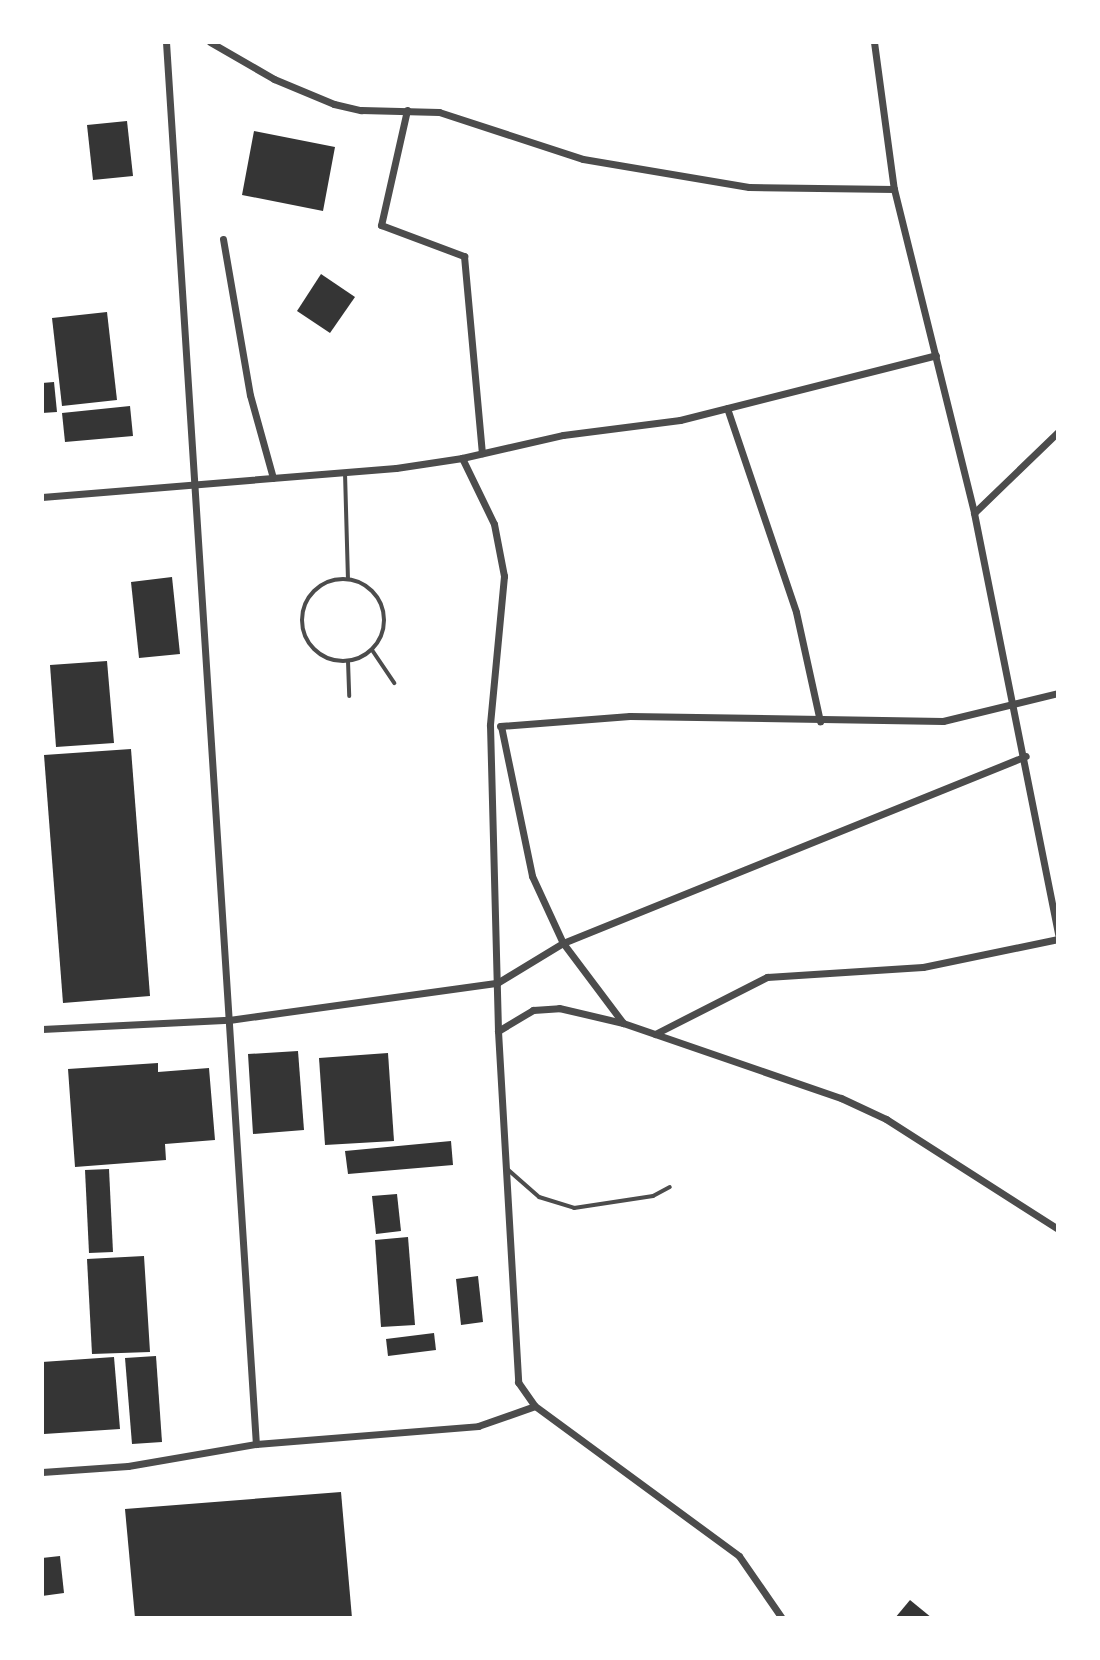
<!DOCTYPE html>
<style>
body{margin:0}
#map{position:relative;width:1100px;height:1660px;overflow:hidden;background:#fff;font-family:Roboto,sans-serif}
div>[style]{position:absolute}
.building>*{inset:0;background:#353535}
.service>*{height:4px;margin:-2px;padding:0 2px;transform-origin:2px;border-radius:2px;background:#4c4c4c}
.service>.ring{margin:-2px;padding:0;box-sizing:content-box;background:none;border:4px solid #4c4c4c;border-radius:50%}
.minor>*{height:7px;margin:-3.5px;padding:0 3.5px;transform-origin:3.5px;border-radius:3.5px;background:#4c4c4c}
span{translate:-50% -50%;white-space:nowrap;text-align:center;line-height:1.15;-webkit-text-stroke:6px #fff;paint-order:stroke}
.frame{position:absolute;inset:0;border:44px solid #fff;pointer-events:none}
</style>
<div id="map">
<div class="building">
<i style="clip-path:polygon(127px 121px,133px 176px,93px 180px,87px 125px)"></i>
<i style="clip-path:polygon(254px 131px,335px 147px,323px 211px,242px 195px)"></i>
<i style="clip-path:polygon(321px 274px,355px 297px,330px 333px,297px 311px)"></i>
<i style="clip-path:polygon(107px 312px,117px 400px,62px 406px,52px 318px)"></i>
<i style="clip-path:polygon(54px 382px,57px 412px,42px 413px,42px 383px)"></i>
<i style="clip-path:polygon(130px 406px,133px 436px,65px 442px,62px 413px)"></i>
<i style="clip-path:polygon(172px 577px,180px 654px,139px 658px,131px 582px)"></i>
<i style="clip-path:polygon(107px 661px,114px 743px,56px 747px,50px 665px)"></i>
<i style="clip-path:polygon(131px 749px,150px 996px,63px 1003px,44px 755px)"></i>
<i style="clip-path:polygon(298px 1051px,304px 1130px,253px 1134px,248px 1054px)"></i>
<i style="clip-path:polygon(388px 1053px,394px 1141px,325px 1145px,319px 1058px)"></i>
<i style="clip-path:polygon(158px 1063px,158px 1072px,209px 1068px,215px 1140px,165px 1144px,166px 1160px,75px 1167px,68px 1069px)"></i>
<i style="clip-path:polygon(451px 1141px,453px 1165px,348px 1174px,345px 1151px)"></i>
<i style="clip-path:polygon(109px 1169px,113px 1252px,89px 1253px,85px 1170px)"></i>
<i style="clip-path:polygon(397px 1194px,401px 1231px,376px 1234px,372px 1196px)"></i>
<i style="clip-path:polygon(408px 1237px,415px 1325px,381px 1327px,375px 1240px)"></i>
<i style="clip-path:polygon(144px 1256px,150px 1352px,92px 1354px,87px 1259px)"></i>
<i style="clip-path:polygon(478px 1276px,483px 1322px,461px 1325px,456px 1279px)"></i>
<i style="clip-path:polygon(434px 1333px,436px 1350px,388px 1356px,386px 1339px)"></i>
<i style="clip-path:polygon(156px 1356px,162px 1442px,132px 1444px,125px 1358px)"></i>
<i style="clip-path:polygon(114px 1357px,120px 1429px,44px 1434px,42px 1362px)"></i>
<i style="clip-path:polygon(341px 1492px,352px 1618px,135px 1618px,125px 1509px)"></i>
<i style="clip-path:polygon(60px 1556px,64px 1593px,42px 1596px,42px 1558px)"></i>
<i style="clip-path:polygon(910px 1600px,932px 1618px,895px 1618px)"></i>
</div>
<div class="service">
<i style="left:345px;top:473px;width:105px;rotate:88.4deg"></i>
<i class="ring" style="left:302px;top:579px;width:78px;height:78px"></i>
<i style="left:372px;top:650px;width:40px;rotate:56deg"></i>
<i style="left:348px;top:661px;width:35px;rotate:88deg"></i>
<i style="left:506px;top:1168px;width:44px;rotate:41.3deg"></i>
<i style="left:539px;top:1197px;width:37px;rotate:17deg"></i>
<i style="left:574px;top:1208px;width:80px;rotate:-8.6deg"></i>
<i style="left:653px;top:1196px;width:19px;rotate:-28deg"></i>
</div>
<div class="minor">
<i style="left:166px;top:42px;width:1405px;rotate:86.33deg"></i>
<i style="left:210px;top:42px;width:74px;rotate:30deg"></i>
<i style="left:274px;top:79px;width:65px;rotate:22.6deg"></i>
<i style="left:334px;top:104px;width:28px;rotate:13deg"></i>
<i style="left:361px;top:110px;width:78px;rotate:1.5deg"></i>
<i style="left:439px;top:112px;width:151px;rotate:18.1deg"></i>
<i style="left:583px;top:159px;width:168px;rotate:9.6deg"></i>
<i style="left:749px;top:187px;width:145px;rotate:0.8deg"></i>
<i style="left:874px;top:42px;width:148px;rotate:82.3deg"></i>
<i style="left:894px;top:189px;width:334px;rotate:76.1deg"></i>
<i style="left:974px;top:513px;width:430px;rotate:78.7deg"></i>
<i style="left:407px;top:110px;width:118px;rotate:102.7deg"></i>
<i style="left:381px;top:225px;width:89px;rotate:20.5deg"></i>
<i style="left:464px;top:256px;width:198px;rotate:84.8deg"></i>
<i style="left:223px;top:239px;width:158px;rotate:80.2deg"></i>
<i style="left:250px;top:395px;width:86px;rotate:74.5deg"></i>
<i style="left:727px;top:408px;width:215px;rotate:71.3deg"></i>
<i style="left:796px;top:612px;width:112px;rotate:77.6deg"></i>
<i style="left:462px;top:458px;width:104px;rotate:-12.8deg"></i>
<i style="left:563px;top:435px;width:118px;rotate:-7.3deg"></i>
<i style="left:680px;top:420px;width:264px;rotate:-14.2deg"></i>
<i style="left:42px;top:497px;width:355px;rotate:-4.7deg"></i>
<i style="left:396px;top:468px;width:67px;rotate:-8.6deg"></i>
<i style="left:462px;top:458px;width:73px;rotate:64.1deg"></i>
<i style="left:494px;top:524px;width:53px;rotate:79.1deg"></i>
<i style="left:504px;top:576px;width:150px;rotate:95.4deg"></i>
<i style="left:490px;top:725px;width:306px;rotate:88.5deg"></i>
<i style="left:498px;top:1031px;width:352px;rotate:86.7deg"></i>
<i style="left:518px;top:1382px;width:29px;rotate:55deg"></i>
<i style="left:535px;top:1406px;width:253px;rotate:36.3deg"></i>
<i style="left:739px;top:1556px;width:75px;rotate:55.3deg"></i>
<i style="left:974px;top:513px;width:117px;rotate:-44deg"></i>
<i style="left:500px;top:726px;width:130px;rotate:-4.4deg"></i>
<i style="left:630px;top:716px;width:313px;rotate:0.9deg"></i>
<i style="left:943px;top:721px;width:118px;rotate:-13.7deg"></i>
<i style="left:501px;top:726px;width:153px;rotate:78.3deg"></i>
<i style="left:532px;top:876px;width:74px;rotate:65.2deg"></i>
<i style="left:563px;top:943px;width:499px;rotate:-22deg"></i>
<i style="left:42px;top:1029px;width:187px;rotate:-2.8deg"></i>
<i style="left:229px;top:1020px;width:271px;rotate:-7.9deg"></i>
<i style="left:497px;top:983px;width:77px;rotate:-31.2deg"></i>
<i style="left:563px;top:943px;width:100px;rotate:53.1deg"></i>
<i style="left:498px;top:1031px;width:41px;rotate:-31deg"></i>
<i style="left:533px;top:1010px;width:26px;rotate:-4deg"></i>
<i style="left:559px;top:1008px;width:66px;rotate:13.2deg"></i>
<i style="left:623px;top:1023px;width:231px;rotate:19deg"></i>
<i style="left:841px;top:1098px;width:50px;rotate:25deg"></i>
<i style="left:886px;top:1119px;width:204px;rotate:32.6deg"></i>
<i style="left:655px;top:1034px;width:126px;rotate:-27deg"></i>
<i style="left:767px;top:977px;width:156px;rotate:-3.7deg"></i>
<i style="left:923px;top:967px;width:138px;rotate:-11.7deg"></i>
<i style="left:42px;top:1472px;width:86px;rotate:-4deg"></i>
<i style="left:128px;top:1466px;width:130px;rotate:-9.8deg"></i>
<i style="left:256px;top:1444px;width:223px;rotate:-4.6deg"></i>
<i style="left:478px;top:1426px;width:60px;rotate:-19.3deg"></i>
</div>
<div class="frame"></div>
</div>
